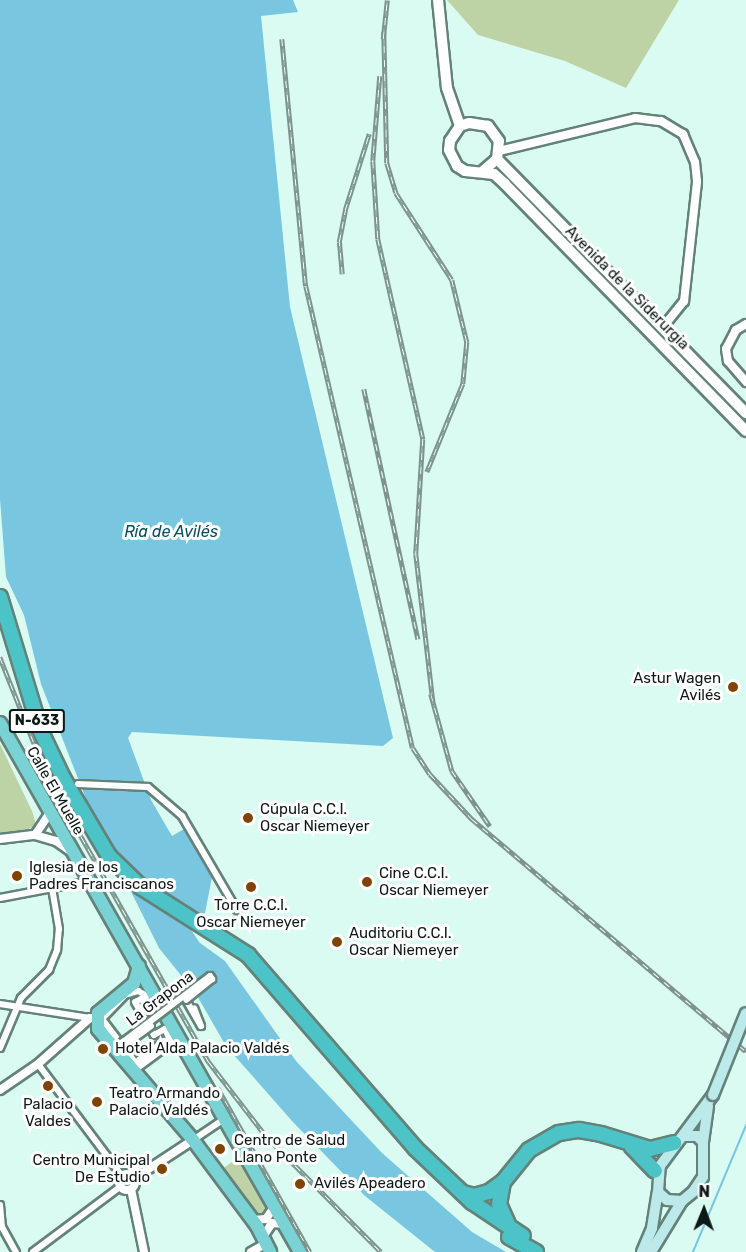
<!DOCTYPE html>
<meta charset="utf-8">
<style>
body{margin:0}
#map{position:relative;width:746px;height:1252px;overflow:hidden;background:#d9fbf1;font-family:Rubik,sans-serif}
div>[style]{position:absolute}
.green>*{inset:0;background:#bed3a5}
.water>*{inset:0;background:#78c6df}
.stream>*{height:2px;margin:-1px;padding:0 1px;transform-origin:1px;border-radius:1px;background:#78c6df}
.roads{filter:drop-shadow(2px 0 #648279) drop-shadow(-2px 0 #648279) drop-shadow(0 2px #648279) drop-shadow(0 -2px #648279)}
.pedestrian>*{height:6px;margin:-3px;padding:0 3px;transform-origin:3px;border-radius:3px;background:#fff}
.minor>*{height:8px;margin:-4px;padding:0 4px;transform-origin:4px;border-radius:4px;background:#fff}
.minor>.ring{margin:-4px;padding:0;box-sizing:content-box;background:none;border:8px solid #fff;border-radius:50%}
.tertiary>*{height:10px;margin:-5px;padding:0 5px;transform-origin:5px;border-radius:5px;background:#fff}
.secondary>*{height:10px;margin:-5px;padding:0 5px;transform-origin:5px;border-radius:5px;background:#bce9ea}
.primary>*{height:12px;margin:-6px;padding:0 6px;transform-origin:6px;border-radius:6px;background:#79d3d5}
.trunk>*{height:14px;margin:-7px;padding:0 7px;transform-origin:7px;border-radius:7px;background:#4cc4c7}
.rail>*{height:4.5px;margin-top:-2.25px;transform-origin:0;background:repeating-linear-gradient(90deg,#fff 0 7px,#7c948d 0 14px);box-sizing:border-box;border-block:2px solid #7c948d}
.bridges{filter:drop-shadow(2px 0 #648279) drop-shadow(-2px 0 #648279) drop-shadow(0 2px #648279) drop-shadow(0 -2px #648279)}
.pedestrian-bridge>*{height:6px;margin:-3px;padding:0 3px;transform-origin:3px;border-radius:3px;background:#fff}
.secondary-bridge>*{height:10px;margin:-5px;padding:0 5px;transform-origin:5px;border-radius:5px;background:#bce9ea}
.dots>*{width:16px;height:16px;translate:-50% -50%;box-sizing:border-box;border:3px solid #fff;border-radius:50%}
span{translate:-50% -50%;white-space:nowrap;text-align:center;line-height:1.15;-webkit-text-stroke:6px #fff;paint-order:stroke}
.shield-label span{padding:2px 4px;background:#fff;border:2px solid;border-radius:4px;-webkit-text-stroke-width:0}
.shield-label{font-size:14px;color:#0d1916;font-weight:700}
.street-label{font-size:15px;color:#0d1916}
.poi-label{font-size:15px;color:#0d1916}
.right{translate:-100% -50%;text-align:right}
.left{translate:0 -50%;text-align:left}
.water-label{font-size:16px;color:#094e60;font-style:italic}
.north{position:absolute;left:674px;top:1180px;width:60px;height:60px;-webkit-text-stroke:4px #fff;paint-order:stroke;rotate:1deg;font-size:16px;font-weight:700;line-height:24px;text-align:center;color:#0d1916}
.north::after{content:'';display:block;margin:auto;width:21px;height:27px;background:#0d1916;clip-path:polygon(50% 0,100% 100%,50% 72%,0 100%)}
</style>
<div id="map">
<div class="green">
<i style="clip-path:polygon(447px 0,679px 0,626px 88px,565px 61px,478px 35px)"></i>
<i style="clip-path:polygon(0 744px,32px 811px,36px 824px,28px 830px,0 833px)"></i>
<i style="clip-path:polygon(239px 1157px,266px 1206px,265px 1214px,256px 1214px,222px 1169px)"></i>
</div>
<div class="water">
<i style="clip-path:polygon(0 0,293px 0,298px 12px,261px 16px,290px 307px,393px 738px,383px 746px,132px 732px,128px 738px,151px 800px,172px 836px,184px 829px,212px 877px,205px 913px,191px 930px,200px 943px,225px 961px,296px 1061px,382px 1153px,472px 1232px,506px 1252px,435px 1252px,365px 1196px,292px 1121px,226px 1046px,196px 994px,159px 948px,90px 809px,41px 684px,24px 615px,6px 577px,0 499px)"></i>
</div>
<div class="stream">
<i style="left:693px;top:1252px;width:138px;rotate:-67.3deg"></i>
</div>
<div class="roads">
<div class="pedestrian">
<i style="left:78px;top:784px;width:70px;rotate:2.5deg"></i>
<i style="left:148px;top:787px;width:45px;rotate:40.5deg"></i>
<i style="left:182px;top:816px;width:109px;rotate:59.7deg"></i>
<i style="left:0;top:898px;width:91px;rotate:-10.8deg"></i>
<i style="left:138px;top:991px;width:10px;rotate:29deg"></i>
<i style="left:147px;top:996px;width:13px;rotate:153deg"></i>
<i style="left:135px;top:1002px;width:38px;rotate:60deg"></i>
<i style="left:154px;top:1035px;width:13px;rotate:-29deg"></i>
<i style="left:165px;top:1029px;width:14px;rotate:65deg"></i>
<i style="left:171px;top:1042px;width:7px;rotate:-172deg"></i>
<i style="left:164px;top:1041px;width:31px;rotate:143deg"></i>
<i style="left:139px;top:1060px;width:6px;rotate:99deg"></i>
<i style="left:138px;top:1066px;width:59px;rotate:-127.5deg"></i>
<i style="left:102px;top:1019px;width:33px;rotate:-46deg"></i>
<i style="left:125px;top:995px;width:14px;rotate:-17deg"></i>
<i style="left:186px;top:1000px;width:30px;rotate:60deg"></i>
<i style="left:201px;top:1026px;width:19px;rotate:-111deg"></i>
<i style="left:0;top:1004px;width:91px;rotate:8.8deg"></i>
<i style="left:0;top:1048px;width:54px;rotate:-67.2deg"></i>
<i style="left:21px;top:998px;width:40px;rotate:-45deg"></i>
<i style="left:49px;top:970px;width:22px;rotate:-68deg"></i>
<i style="left:57px;top:950px;width:21px;rotate:-85deg"></i>
<i style="left:59px;top:929px;width:42px;rotate:-99.7deg"></i>
<i style="left:38px;top:1064px;width:140px;rotate:53.1deg"></i>
<i style="left:193px;top:1140px;width:37px;rotate:-34deg"></i>
<i style="left:0;top:1205px;width:22px;rotate:85deg"></i>
<i style="left:2px;top:1227px;width:29px;rotate:61deg"></i>
<i style="left:33px;top:1252px;width:109px;rotate:-36.8deg"></i>
</div>
<div class="minor">
<i style="left:499px;top:151px;width:140px;rotate:-13.6deg"></i>
<i style="left:635px;top:118px;width:26px;rotate:7deg"></i>
<i style="left:661px;top:121px;width:26px;rotate:31deg"></i>
<i style="left:683px;top:134px;width:30px;rotate:67deg"></i>
<i style="left:695px;top:162px;width:20px;rotate:84deg"></i>
<i style="left:697px;top:182px;width:120px;rotate:96.2deg"></i>
<i style="left:684px;top:301px;width:35px;rotate:129deg"></i>
<i style="left:746px;top:324px;width:12px;rotate:149deg"></i>
<i style="left:736px;top:330px;width:21px;rotate:118deg"></i>
<i style="left:726px;top:349px;width:12px;rotate:81deg"></i>
<i style="left:728px;top:361px;width:28px;rotate:49deg"></i>
<i style="left:35px;top:835px;width:25px;rotate:-56deg"></i>
<i style="left:0;top:839px;width:35px;rotate:-7deg"></i>
<i style="left:35px;top:835px;width:22px;rotate:16deg"></i>
<i style="left:56px;top:841px;width:16px;rotate:35deg"></i>
<i style="left:133px;top:1070px;width:56px;rotate:-36.3deg"></i>
<i style="left:0;top:1090px;width:46px;rotate:-34.4deg"></i>
<i style="left:38px;top:1064px;width:69px;rotate:-41.5deg"></i>
<i style="left:90px;top:1018px;width:6px"></i>
<i class="ring" style="left:119px;top:1174px;width:8px;height:8px"></i>
<i style="left:135px;top:1178px;width:69px;rotate:-33.2deg"></i>
<i style="left:131px;top:1189px;width:64px;rotate:78.3deg"></i>
<i style="left:253px;top:1220px;width:13px;rotate:-4deg"></i>
<i style="left:266px;top:1219px;width:14px;rotate:-56deg"></i>
<i style="left:264px;top:1235px;width:14px;rotate:-56deg"></i>
<i style="left:272px;top:1223px;width:12px;rotate:5deg"></i>
<i style="left:251px;top:1252px;width:18px;rotate:-29deg"></i>
</div>
<div class="tertiary">
<i style="left:438px;top:0;width:88px;rotate:84.2deg"></i>
<i style="left:447px;top:88px;width:40px;rotate:71.1deg"></i>
<i style="left:497px;top:159px;width:356px;rotate:45.6deg"></i>
<i style="left:483px;top:171px;width:18px;rotate:-41deg"></i>
<i style="left:497px;top:159px;width:18px;rotate:-84deg"></i>
<i style="left:499px;top:141px;width:19px;rotate:-126deg"></i>
<i style="left:488px;top:126px;width:19px;rotate:-171deg"></i>
<i style="left:469px;top:123px;width:9px;rotate:162deg"></i>
<i style="left:460px;top:126px;width:18px;rotate:124deg"></i>
<i style="left:450px;top:141px;width:9px;rotate:96deg"></i>
<i style="left:449px;top:150px;width:18px;rotate:63deg"></i>
<i style="left:457px;top:166px;width:9px;rotate:32deg"></i>
<i style="left:465px;top:171px;width:29px;rotate:6deg"></i>
<i style="left:494px;top:174px;width:15px;rotate:42deg"></i>
<i style="left:505px;top:184px;width:345px;rotate:45.7deg"></i>
</div>
<div class="secondary">
<i style="left:683px;top:1136px;width:14px"></i>
<i style="left:697px;top:1136px;width:8px;rotate:45deg"></i>
<i style="left:703px;top:1142px;width:35px;rotate:90deg"></i>
<i style="left:703px;top:1177px;width:18px;rotate:124deg"></i>
<i style="left:693px;top:1192px;width:14px;rotate:141deg"></i>
<i style="left:682px;top:1201px;width:15px;rotate:-176deg"></i>
<i style="left:667px;top:1200px;width:12px;rotate:-138deg"></i>
<i style="left:658px;top:1192px;width:26px;rotate:-86deg"></i>
<i style="left:660px;top:1166px;width:89px;rotate:-53.3deg"></i>
<i style="left:703px;top:1142px;width:36px;rotate:-82deg"></i>
<i style="left:642px;top:1252px;width:26px;rotate:-67deg"></i>
<i style="left:652px;top:1228px;width:36px;rotate:-81deg"></i>
<i style="left:651px;top:1252px;width:60px;rotate:-58.7deg"></i>
</div>
<div class="primary">
<i style="left:0;top:723px;width:608px;rotate:60.44deg"></i>
<i style="left:139px;top:966px;width:18px;rotate:106deg"></i>
<i style="left:134px;top:983px;width:47px;rotate:140.2deg"></i>
<i style="left:98px;top:1013px;width:16px;rotate:90deg"></i>
<i style="left:98px;top:1029px;width:146px;rotate:49.4deg"></i>
<i style="left:193px;top:1140px;width:107px;rotate:53.3deg"></i>
<i style="left:257px;top:1226px;width:29px;rotate:63deg"></i>
</div>
<div class="trunk">
<i style="left:0;top:597px;width:141px;rotate:73.1deg"></i>
<i style="left:41px;top:732px;width:51px;rotate:64.4deg"></i>
<i style="left:63px;top:778px;width:91px;rotate:59.5deg"></i>
<i style="left:109px;top:856px;width:45px;rotate:44.1deg"></i>
<i style="left:141px;top:887px;width:127px;rotate:32.4deg"></i>
<i style="left:248px;top:955px;width:255px;rotate:49.1deg"></i>
<i style="left:415px;top:1148px;width:79px;rotate:43.5deg"></i>
<i style="left:472px;top:1202px;width:61px;rotate:33.7deg"></i>
<i style="left:632px;top:1147px;width:33px;rotate:46deg"></i>
<i style="left:503px;top:1182px;width:22px;rotate:100deg"></i>
<i style="left:499px;top:1204px;width:22px;rotate:66deg"></i>
<i style="left:463px;top:1193px;width:11px;rotate:15deg"></i>
<i style="left:474px;top:1196px;width:16px;rotate:-15deg"></i>
<i style="left:489px;top:1192px;width:17px;rotate:-36deg"></i>
<i style="left:503px;top:1182px;width:41px;rotate:-50.9deg"></i>
<i style="left:529px;top:1150px;width:34px;rotate:-30deg"></i>
<i style="left:559px;top:1133px;width:20px;rotate:-9deg"></i>
<i style="left:579px;top:1130px;width:22px;rotate:10deg"></i>
<i style="left:601px;top:1134px;width:51px;rotate:17deg"></i>
<i style="left:650px;top:1149px;width:25px;rotate:-14deg"></i>
<i style="left:509px;top:1237px;width:31px;rotate:29deg"></i>
</div>
</div>
<div class="rail">
<i style="left:384px;top:32px;width:131px;rotate:88.7deg"></i>
<i style="left:387px;top:163px;width:31px;rotate:73deg"></i>
<i style="left:396px;top:193px;width:103px;rotate:57.2deg"></i>
<i style="left:452px;top:280px;width:64px;rotate:76.4deg"></i>
<i style="left:467px;top:342px;width:42px;rotate:95.4deg"></i>
<i style="left:463px;top:384px;width:95px;rotate:112.2deg"></i>
<i style="left:282px;top:39px;width:248px;rotate:84.5deg"></i>
<i style="left:306px;top:286px;width:474px;rotate:77deg"></i>
<i style="left:413px;top:748px;width:31px;rotate:57deg"></i>
<i style="left:430px;top:774px;width:62px;rotate:47deg"></i>
<i style="left:472px;top:819px;width:359px;rotate:40.3deg"></i>
<i style="left:383px;top:39px;width:39px;rotate:-84deg"></i>
<i style="left:380px;top:76px;width:85px;rotate:94.7deg"></i>
<i style="left:373px;top:161px;width:78px;rotate:86.3deg"></i>
<i style="left:378px;top:239px;width:205px;rotate:77.3deg"></i>
<i style="left:423px;top:439px;width:115px;rotate:93.5deg"></i>
<i style="left:416px;top:554px;width:148px;rotate:83.4deg"></i>
<i style="left:342px;top:274px;width:32px;rotate:-95deg"></i>
<i style="left:339px;top:242px;width:33px;rotate:-79deg"></i>
<i style="left:345px;top:210px;width:80px;rotate:-72.5deg"></i>
<i style="left:364px;top:389px;width:256px;rotate:77.8deg"></i>
<i style="left:0;top:657px;width:128px;rotate:68.4deg"></i>
<i style="left:47px;top:776px;width:329px;rotate:60.5deg"></i>
<i style="left:209px;top:1062px;width:93px;rotate:52.4deg"></i>
<i style="left:266px;top:1136px;width:163px;rotate:45.2deg"></i>
<i style="left:431px;top:694px;width:80px;rotate:74.7deg"></i>
<i style="left:452px;top:771px;width:67px;rotate:55.4deg"></i>
<i style="left:218px;top:1088px;width:188px;rotate:60.7deg"></i>
</div>
<div class="bridges">
<div class="pedestrian-bridge">
<i style="left:151px;top:1026px;width:32px;rotate:144deg"></i>
<i style="left:125px;top:1045px;width:4px;rotate:-124deg"></i>
<i style="left:123px;top:1042px;width:109px;rotate:-37.2deg"></i>
<i style="left:210px;top:976px;width:4px;rotate:56deg"></i>
<i style="left:212px;top:979px;width:33px;rotate:141deg"></i>
</div>
<div class="secondary-bridge">
<i style="left:713px;top:1095px;width:88px;rotate:-68.1deg"></i>
</div>
</div>
<div class="dots">
<i style="left:733px;top:687px;background:#814400"></i>
<i style="left:248px;top:818px;background:#814400"></i>
<i style="left:17px;top:876px;background:#814400"></i>
<i style="left:367px;top:882px;background:#814400"></i>
<i style="left:251px;top:887px;background:#814400"></i>
<i style="left:337px;top:942px;background:#814400"></i>
<i style="left:103px;top:1049px;background:#814400"></i>
<i style="left:48px;top:1086px;background:#814400"></i>
<i style="left:97px;top:1102px;background:#814400"></i>
<i style="left:220px;top:1149px;background:#814400"></i>
<i style="left:162px;top:1169px;background:#814400"></i>
<i style="left:300px;top:1184px;background:#814400"></i>
</div>
<div class="shield-label">
<span style="left:37px;top:721px">N-633</span>
</div>
<div class="street-label">
<span style="left:627px;top:288px;rotate:45deg">Avenida de la Siderurgia</span>
<span style="left:55px;top:791px;rotate:60deg">Calle El Muelle</span>
<span style="left:160px;top:999px;rotate:-37deg">La Grapona</span>
</div>
<div class="poi-label">
<span class="right" style="left:721px;top:687px">Astur Wagen<br>Avilés</span>
<span class="left" style="left:260px;top:818px">Cúpula C.C.I.<br>Oscar Niemeyer</span>
<span class="left" style="left:29px;top:876px">Iglesia de los<br>Padres Franciscanos</span>
<span class="left" style="left:379px;top:882px">Cine C.C.I.<br>Oscar Niemeyer</span>
<span style="left:251px;top:914px">Torre C.C.I.<br>Oscar Niemeyer</span>
<span class="left" style="left:349px;top:942px">Auditoriu C.C.I.<br>Oscar Niemeyer</span>
<span class="left" style="left:115px;top:1049px">Hotel Alda Palacio Valdés</span>
<span class="left" style="left:109px;top:1102px">Teatro Armando<br>Palacio Valdés</span>
<span style="left:48px;top:1113px">Palacio<br>Valdes</span>
<span class="left" style="left:234px;top:1149px">Centro de Salud<br>Llano Ponte</span>
<span class="right" style="left:150px;top:1169px">Centro Municipal<br>De Estudio</span>
<span class="left" style="left:314px;top:1184px">Avilés Apeadero</span>
</div>
<div class="water-label">
<span style="left:171px;top:532px">Ría de Avilés</span>
</div>
<div class="north">N</div>
</div>
